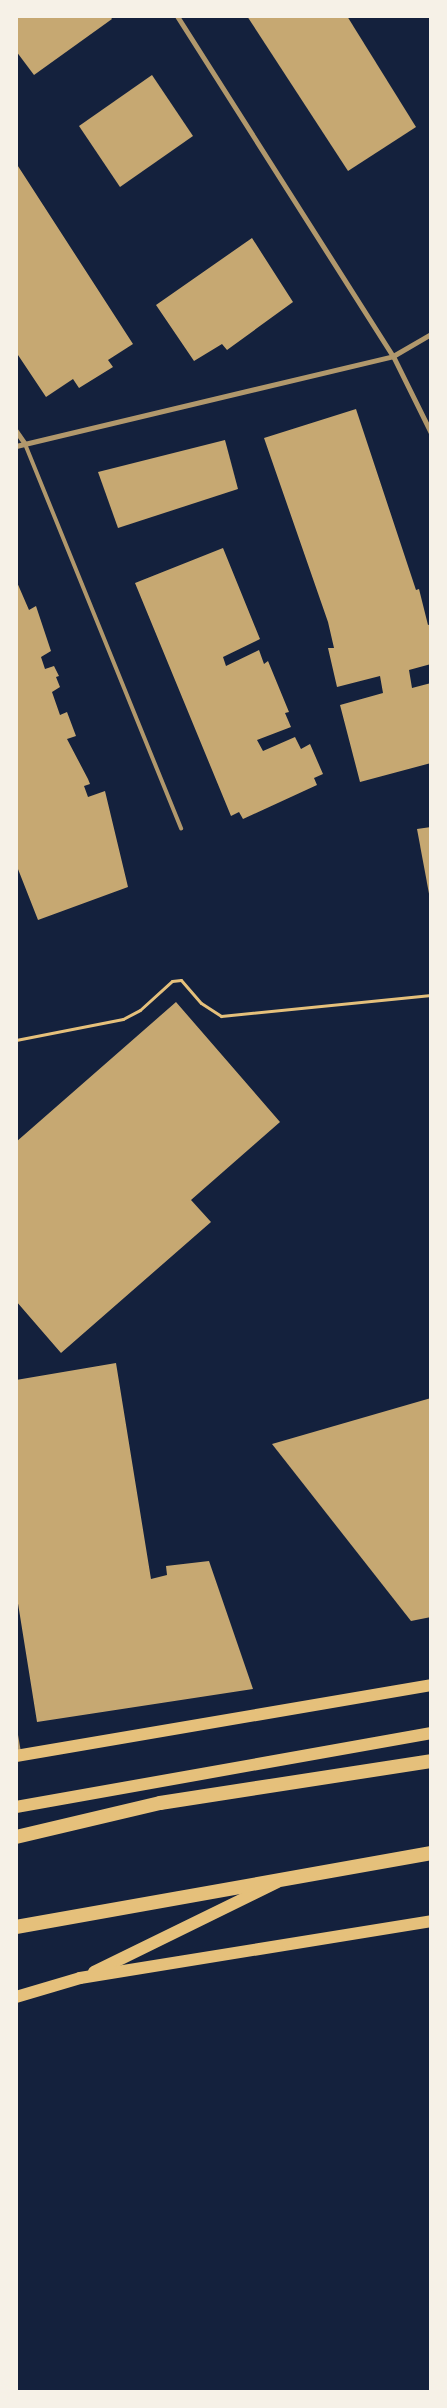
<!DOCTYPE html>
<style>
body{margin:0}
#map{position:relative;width:447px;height:2408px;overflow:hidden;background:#14213d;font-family:Manrope,sans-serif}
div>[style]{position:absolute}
.building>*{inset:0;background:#c6a872}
.path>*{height:3px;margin:-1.5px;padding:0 1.5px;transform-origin:1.5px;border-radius:1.5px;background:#e5c07b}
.service>*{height:4px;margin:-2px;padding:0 2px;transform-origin:2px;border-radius:2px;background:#b1986c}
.minor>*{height:5px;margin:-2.5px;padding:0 2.5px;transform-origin:2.5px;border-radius:2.5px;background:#b1986c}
.primary>*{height:12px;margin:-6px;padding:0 6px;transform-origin:6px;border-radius:6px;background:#e5c07b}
.trunk>*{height:14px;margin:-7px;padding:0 7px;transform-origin:7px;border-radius:7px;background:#e5c07b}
span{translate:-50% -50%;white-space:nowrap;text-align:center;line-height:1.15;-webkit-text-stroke:4px #f6f1e7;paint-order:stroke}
.frame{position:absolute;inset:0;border:18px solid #f6f1e7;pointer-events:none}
</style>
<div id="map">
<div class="building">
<i style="clip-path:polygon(16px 16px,110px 16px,112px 19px,34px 75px,16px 51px)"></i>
<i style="clip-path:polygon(247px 16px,347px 16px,416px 127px,348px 171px)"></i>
<i style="clip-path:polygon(152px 75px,193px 136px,120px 187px,79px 126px)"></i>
<i style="clip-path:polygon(16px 163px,133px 344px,108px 360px,113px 367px,79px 388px,73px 379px,46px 397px,16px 352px)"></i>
<i style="clip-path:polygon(252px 238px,293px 302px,227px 350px,222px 344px,194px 361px,156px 305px)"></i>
<i style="clip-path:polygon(356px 409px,416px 590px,419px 589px,428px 625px,431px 624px,431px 664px,409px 670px,412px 688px,431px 683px,431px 763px,360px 782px,340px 705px,383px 693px,380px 676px,337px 687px,328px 648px,334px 648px,328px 622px,264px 438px)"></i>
<i style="clip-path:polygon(225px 440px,238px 489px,118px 528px,98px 472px)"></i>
<i style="clip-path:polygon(223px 548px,260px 639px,223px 657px,226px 666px,259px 650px,264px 664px,268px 661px,289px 712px,285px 713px,291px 727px,257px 740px,263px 751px,295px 737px,301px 749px,310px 744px,323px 774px,314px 778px,317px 785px,243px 819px,239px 812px,231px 816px,135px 583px)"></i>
<i style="clip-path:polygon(16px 580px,29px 610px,36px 606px,51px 651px,41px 657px,45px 669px,54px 666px,59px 676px,56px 677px,60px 687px,52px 692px,60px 715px,67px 712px,76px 736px,67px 739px,88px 779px,90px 784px,84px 786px,88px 797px,105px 791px,128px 887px,38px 920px,16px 864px)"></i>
<i style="clip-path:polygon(431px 827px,431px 899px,430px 899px,417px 829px)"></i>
<i style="clip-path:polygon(176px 1002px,280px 1122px,191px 1200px,211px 1222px,61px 1353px,16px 1301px,16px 1142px)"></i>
<i style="clip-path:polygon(116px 1363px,151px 1579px,167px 1575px,166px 1566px,209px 1561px,253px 1689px,37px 1722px,16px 1591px,16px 1380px)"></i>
<i style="clip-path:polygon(431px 1398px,431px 1617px,411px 1621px,272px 1444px)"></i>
</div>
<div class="path">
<i style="left:16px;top:1040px;width:109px;rotate:-11.1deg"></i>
<i style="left:123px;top:1019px;width:19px;rotate:-28deg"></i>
<i style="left:140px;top:1010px;width:43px;rotate:-42.2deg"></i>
<i style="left:172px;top:981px;width:9px;rotate:-6deg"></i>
<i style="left:181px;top:980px;width:30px;rotate:49deg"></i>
<i style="left:201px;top:1003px;width:24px;rotate:33deg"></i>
<i style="left:221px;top:1016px;width:211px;rotate:-5.7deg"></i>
</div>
<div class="service">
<i style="left:25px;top:444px;width:415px;rotate:67.9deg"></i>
<i style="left:16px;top:1735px;width:17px;rotate:80deg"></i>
</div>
<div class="minor">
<i style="left:177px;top:16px;width:403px;rotate:57.6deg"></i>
<i style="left:393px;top:356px;width:86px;rotate:63.7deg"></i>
<i style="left:16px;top:431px;width:16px;rotate:55deg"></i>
<i style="left:16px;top:446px;width:388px;rotate:-13.4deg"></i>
<i style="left:393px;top:356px;width:44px;rotate:-30.1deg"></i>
</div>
<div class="primary">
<i style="left:16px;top:1756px;width:421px;rotate:-9.7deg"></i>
<i style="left:16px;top:1807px;width:422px;rotate:-10.1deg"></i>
<i style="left:94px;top:1972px;width:203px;rotate:-26.1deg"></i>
<i style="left:16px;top:1997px;width:67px;rotate:-16.5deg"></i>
<i style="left:80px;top:1978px;width:356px;rotate:-9.2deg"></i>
</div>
<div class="trunk">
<i style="left:16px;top:1837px;width:148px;rotate:-13.3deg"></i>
<i style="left:160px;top:1803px;width:274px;rotate:-8.8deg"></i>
<i style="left:16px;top:1927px;width:422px;rotate:-10.1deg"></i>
</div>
<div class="frame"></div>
</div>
